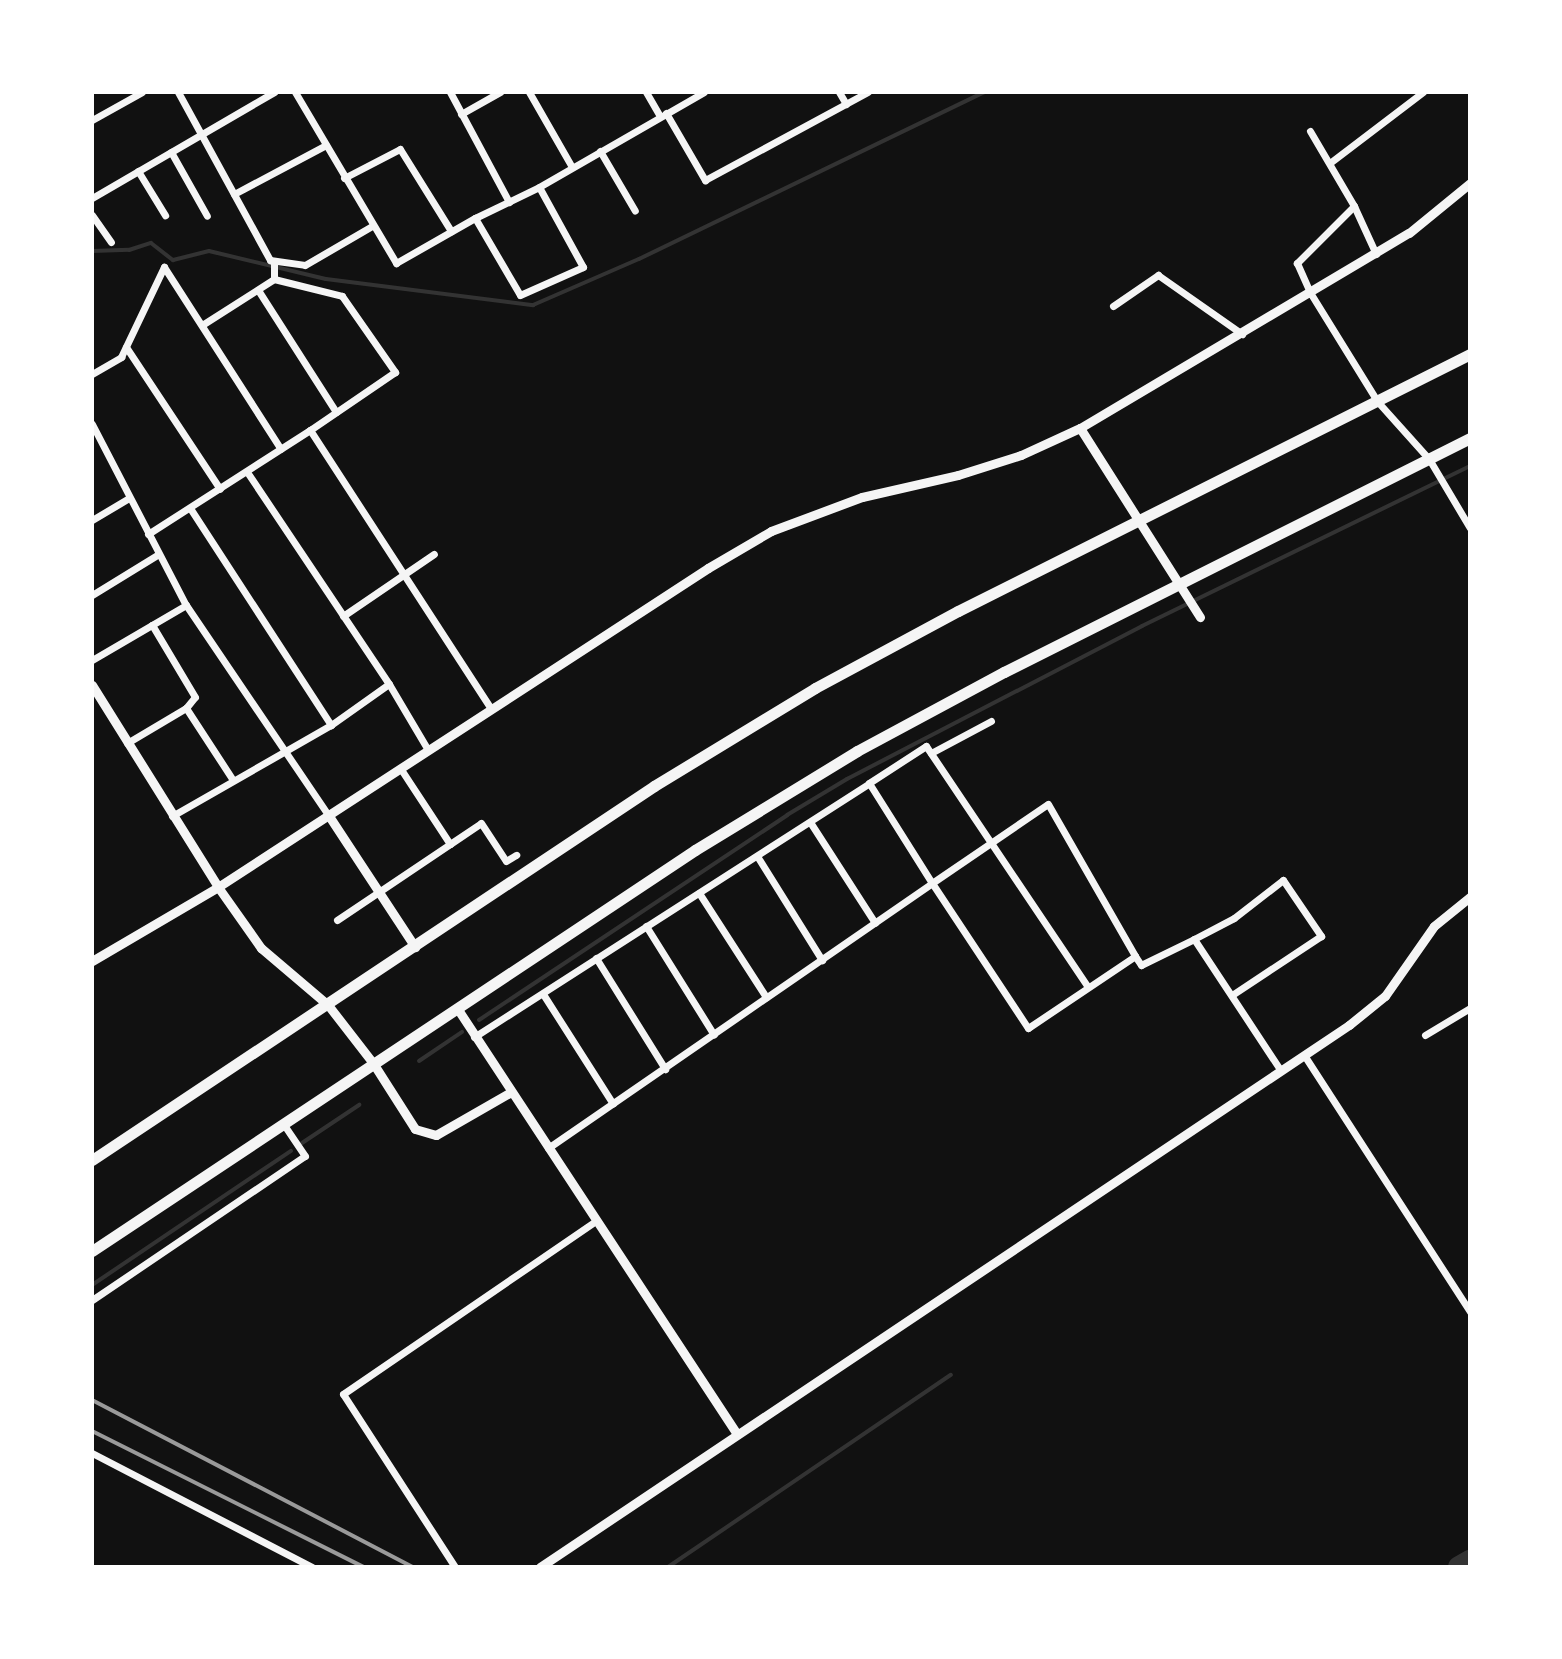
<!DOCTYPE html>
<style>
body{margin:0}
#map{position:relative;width:1562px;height:1659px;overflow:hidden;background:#111;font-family:Cabin,sans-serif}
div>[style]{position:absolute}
.stream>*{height:4px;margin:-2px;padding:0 2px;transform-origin:2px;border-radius:2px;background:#333}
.river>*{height:22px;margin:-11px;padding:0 11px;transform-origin:11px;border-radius:11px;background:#333}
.minor>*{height:7px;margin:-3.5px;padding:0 3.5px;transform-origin:3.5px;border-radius:3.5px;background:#f5f5f5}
.tertiary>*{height:9px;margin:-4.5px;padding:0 4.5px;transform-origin:4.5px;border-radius:4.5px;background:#f5f5f5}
.primary>*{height:11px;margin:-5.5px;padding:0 5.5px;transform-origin:5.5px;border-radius:5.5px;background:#f5f5f5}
.rail>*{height:4px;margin:-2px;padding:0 2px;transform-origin:2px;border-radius:2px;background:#9a9a9a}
span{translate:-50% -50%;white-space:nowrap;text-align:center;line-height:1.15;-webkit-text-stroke:6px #fff;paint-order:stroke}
.frame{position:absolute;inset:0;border:94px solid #fff;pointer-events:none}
</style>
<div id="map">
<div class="stream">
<i style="left:92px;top:251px;width:37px;rotate:-2deg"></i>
<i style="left:129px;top:250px;width:23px;rotate:-18deg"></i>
<i style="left:151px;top:243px;width:28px;rotate:38deg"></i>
<i style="left:173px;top:260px;width:37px;rotate:-14deg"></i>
<i style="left:209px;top:251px;width:120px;rotate:13.5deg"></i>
<i style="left:326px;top:279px;width:209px;rotate:7.2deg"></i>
<i style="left:533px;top:305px;width:116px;rotate:-23.5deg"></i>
<i style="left:639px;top:259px;width:384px;rotate:-25.8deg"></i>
<i style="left:479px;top:1020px;width:370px;rotate:-33.6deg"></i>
<i style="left:787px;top:815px;width:70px;rotate:-31deg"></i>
<i style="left:847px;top:779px;width:332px;rotate:-27.4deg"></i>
<i style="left:1142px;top:626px;width:365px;rotate:-26deg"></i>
<i style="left:419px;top:1061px;width:52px;rotate:-34deg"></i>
<i style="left:302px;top:1143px;width:69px;rotate:-33.7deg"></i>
<i style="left:92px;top:1285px;width:240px;rotate:-34deg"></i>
<i style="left:668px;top:1567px;width:342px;rotate:-34.2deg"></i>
</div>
<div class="river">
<i style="left:1459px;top:1567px;width:13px;rotate:-29deg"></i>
</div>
<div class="minor">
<i style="left:178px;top:92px;width:192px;rotate:61.3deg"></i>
<i style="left:270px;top:260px;width:35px;rotate:8deg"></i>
<i style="left:305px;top:265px;width:78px;rotate:-30.2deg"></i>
<i style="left:295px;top:92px;width:199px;rotate:59.4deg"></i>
<i style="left:396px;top:263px;width:91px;rotate:-29.7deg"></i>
<i style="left:475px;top:218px;width:89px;rotate:59.7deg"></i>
<i style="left:520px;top:295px;width:69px;rotate:-24deg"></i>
<i style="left:583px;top:267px;width:91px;rotate:-118.8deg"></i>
<i style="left:539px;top:187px;width:190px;rotate:-29.9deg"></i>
<i style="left:450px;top:92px;width:125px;rotate:61.8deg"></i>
<i style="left:529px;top:92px;width:86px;rotate:60.2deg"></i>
<i style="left:646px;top:92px;width:28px;rotate:60deg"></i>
<i style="left:839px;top:92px;width:14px;rotate:60deg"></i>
<i style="left:666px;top:113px;width:78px;rotate:59.8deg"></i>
<i style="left:705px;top:180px;width:185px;rotate:-28.4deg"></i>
<i style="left:461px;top:114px;width:45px;rotate:-29.4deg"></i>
<i style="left:92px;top:120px;width:57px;rotate:-29.2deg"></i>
<i style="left:1310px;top:131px;width:87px;rotate:59.6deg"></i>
<i style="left:1354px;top:206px;width:53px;rotate:65.4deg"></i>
<i style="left:600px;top:151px;width:69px;rotate:59.7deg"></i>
<i style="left:171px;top:152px;width:73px;rotate:60.6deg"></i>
<i style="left:1331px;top:162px;width:116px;rotate:-37.3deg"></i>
<i style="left:138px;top:171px;width:52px;rotate:58.5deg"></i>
<i style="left:344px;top:178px;width:63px;rotate:-27.4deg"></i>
<i style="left:400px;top:149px;width:97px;rotate:58.1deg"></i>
<i style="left:234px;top:194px;width:104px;rotate:-28deg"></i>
<i style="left:92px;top:198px;width:211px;rotate:-30.2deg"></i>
<i style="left:1354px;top:206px;width:81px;rotate:135deg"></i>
<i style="left:1297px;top:263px;width:34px;rotate:66deg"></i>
<i style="left:1311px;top:294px;width:126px;rotate:58.3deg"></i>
<i style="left:1377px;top:401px;width:78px;rotate:48.1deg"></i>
<i style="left:1429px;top:459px;width:80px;rotate:59.3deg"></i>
<i style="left:92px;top:215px;width:33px;rotate:55deg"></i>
<i style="left:475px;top:218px;width:71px;rotate:-25.8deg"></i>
<i style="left:274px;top:261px;width:18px;rotate:90deg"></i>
<i style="left:274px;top:279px;width:70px;rotate:14deg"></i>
<i style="left:342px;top:296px;width:93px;rotate:55.1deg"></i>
<i style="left:395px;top:372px;width:103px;rotate:145.7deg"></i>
<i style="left:258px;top:290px;width:145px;rotate:57.4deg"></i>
<i style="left:1113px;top:306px;width:55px;rotate:-34.6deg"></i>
<i style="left:1158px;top:275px;width:103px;rotate:35.1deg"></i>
<i style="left:202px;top:325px;width:85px;rotate:-32.6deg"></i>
<i style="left:126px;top:347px;width:170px;rotate:56.5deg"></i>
<i style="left:92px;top:374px;width:34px;rotate:-30deg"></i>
<i style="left:121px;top:357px;width:100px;rotate:-64.5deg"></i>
<i style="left:164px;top:267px;width:216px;rotate:57.3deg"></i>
<i style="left:92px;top:424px;width:204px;rotate:62.6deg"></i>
<i style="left:186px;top:605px;width:255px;rotate:55.9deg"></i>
<i style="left:190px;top:508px;width:259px;rotate:57deg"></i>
<i style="left:92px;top:520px;width:43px;rotate:-30.7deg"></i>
<i style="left:148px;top:534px;width:193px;rotate:-32.7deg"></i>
<i style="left:310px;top:430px;width:333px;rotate:57deg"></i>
<i style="left:92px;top:595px;width:76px;rotate:-31.6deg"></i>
<i style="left:343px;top:616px;width:110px;rotate:-34.3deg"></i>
<i style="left:92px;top:660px;width:109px;rotate:-30.3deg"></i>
<i style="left:389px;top:684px;width:77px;rotate:59.4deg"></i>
<i style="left:186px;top:708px;width:86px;rotate:56.9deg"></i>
<i style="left:127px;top:743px;width:69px;rotate:-30.7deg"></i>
<i style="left:186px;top:708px;width:14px;rotate:-51deg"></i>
<i style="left:195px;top:697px;width:84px;rotate:-120.8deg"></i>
<i style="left:931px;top:753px;width:68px;rotate:-28.1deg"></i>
<i style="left:869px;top:783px;width:68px;rotate:-33deg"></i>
<i style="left:926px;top:746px;width:289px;rotate:56.1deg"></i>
<i style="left:172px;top:816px;width:183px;rotate:-29.8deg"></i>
<i style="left:331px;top:725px;width:71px;rotate:-35.3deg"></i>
<i style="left:389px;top:684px;width:255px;rotate:-123.8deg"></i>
<i style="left:810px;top:822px;width:120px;rotate:57.2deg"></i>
<i style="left:450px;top:844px;width:37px;rotate:-34deg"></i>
<i style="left:481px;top:823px;width:45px;rotate:56.7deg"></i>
<i style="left:506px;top:861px;width:12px;rotate:-31deg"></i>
<i style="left:757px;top:856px;width:123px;rotate:58deg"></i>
<i style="left:699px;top:893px;width:124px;rotate:57.2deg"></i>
<i style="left:337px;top:920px;width:136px;rotate:-33.9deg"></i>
<i style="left:450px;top:844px;width:91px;rotate:-123.3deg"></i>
<i style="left:646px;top:926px;width:128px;rotate:58deg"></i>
<i style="left:1194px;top:939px;width:45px;rotate:-27.7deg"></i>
<i style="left:1234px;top:918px;width:62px;rotate:-37.8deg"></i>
<i style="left:1283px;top:880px;width:68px;rotate:55.8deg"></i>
<i style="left:1321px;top:936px;width:107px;rotate:146.5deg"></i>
<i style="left:596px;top:958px;width:131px;rotate:58.1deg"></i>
<i style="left:543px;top:994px;width:130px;rotate:57.5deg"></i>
<i style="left:1425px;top:1035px;width:52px;rotate:-31deg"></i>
<i style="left:474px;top:1037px;width:470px;rotate:-32.7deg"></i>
<i style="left:869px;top:783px;width:118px;rotate:57.8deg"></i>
<i style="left:932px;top:883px;width:140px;rotate:-34.3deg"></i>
<i style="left:1048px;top:804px;width:175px;rotate:60.2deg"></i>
<i style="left:1304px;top:1055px;width:306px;rotate:57.1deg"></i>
<i style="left:548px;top:1148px;width:467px;rotate:-34.6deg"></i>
<i style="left:932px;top:883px;width:174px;rotate:56.5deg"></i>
<i style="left:1028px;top:1028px;width:129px;rotate:-33.9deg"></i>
<i style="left:1135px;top:956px;width:11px;rotate:56deg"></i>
<i style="left:1141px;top:965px;width:59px;rotate:-26.1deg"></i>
<i style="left:1194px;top:939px;width:158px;rotate:56.6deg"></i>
<i style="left:92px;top:1300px;width:257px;rotate:-34.1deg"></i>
<i style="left:305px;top:1156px;width:40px;rotate:-124deg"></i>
<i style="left:92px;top:1453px;width:248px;rotate:27.4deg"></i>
<i style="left:455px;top:1567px;width:206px;rotate:-122.9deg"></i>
<i style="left:343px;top:1394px;width:306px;rotate:-34.4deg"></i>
</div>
<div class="tertiary">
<i style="left:1080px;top:428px;width:224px;rotate:57.6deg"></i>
<i style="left:92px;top:685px;width:238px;rotate:58deg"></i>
<i style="left:218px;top:887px;width:75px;rotate:54.8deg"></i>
<i style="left:261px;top:948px;width:88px;rotate:40.4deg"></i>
<i style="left:328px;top:1005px;width:73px;rotate:52.2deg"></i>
<i style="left:373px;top:1063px;width:78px;rotate:57.5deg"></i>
<i style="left:415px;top:1129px;width:22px;rotate:16deg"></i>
<i style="left:436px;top:1135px;width:86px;rotate:-29.8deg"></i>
<i style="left:329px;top:816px;width:157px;rotate:56.7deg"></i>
<i style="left:92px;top:961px;width:146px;rotate:-30.4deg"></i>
<i style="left:218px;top:887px;width:585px;rotate:-33.06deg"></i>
<i style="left:708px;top:568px;width:73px;rotate:-30.4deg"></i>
<i style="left:771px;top:531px;width:97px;rotate:-20.5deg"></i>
<i style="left:862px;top:497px;width:98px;rotate:-12.9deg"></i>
<i style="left:958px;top:475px;width:66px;rotate:-17.6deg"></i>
<i style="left:1021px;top:455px;width:65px;rotate:-24.6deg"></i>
<i style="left:1080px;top:428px;width:382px;rotate:-30.7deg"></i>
<i style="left:1409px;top:233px;width:79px;rotate:-39.3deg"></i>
<i style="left:457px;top:1008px;width:510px;rotate:56.68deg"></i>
<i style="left:540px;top:1567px;width:974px;rotate:-33.82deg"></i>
<i style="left:1349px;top:1025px;width:46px;rotate:-38.9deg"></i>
<i style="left:1385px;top:996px;width:85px;rotate:-55deg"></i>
<i style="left:1434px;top:926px;width:46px;rotate:-38.9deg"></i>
</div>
<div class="primary">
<i style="left:92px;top:1160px;width:675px;rotate:-33.64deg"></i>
<i style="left:654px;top:786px;width:188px;rotate:-31.3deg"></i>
<i style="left:815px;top:688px;width:162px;rotate:-28.3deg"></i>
<i style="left:958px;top:611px;width:573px;rotate:-26.65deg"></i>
<i style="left:92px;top:1251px;width:724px;rotate:-33.62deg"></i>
<i style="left:695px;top:850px;width:190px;rotate:-31.4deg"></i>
<i style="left:857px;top:751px;width:167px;rotate:-28.3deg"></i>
<i style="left:1004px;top:672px;width:521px;rotate:-26.66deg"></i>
</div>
<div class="rail">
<i style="left:92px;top:1400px;width:362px;rotate:27.5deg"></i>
<i style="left:92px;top:1431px;width:304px;rotate:26.6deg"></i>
</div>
<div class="frame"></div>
</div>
